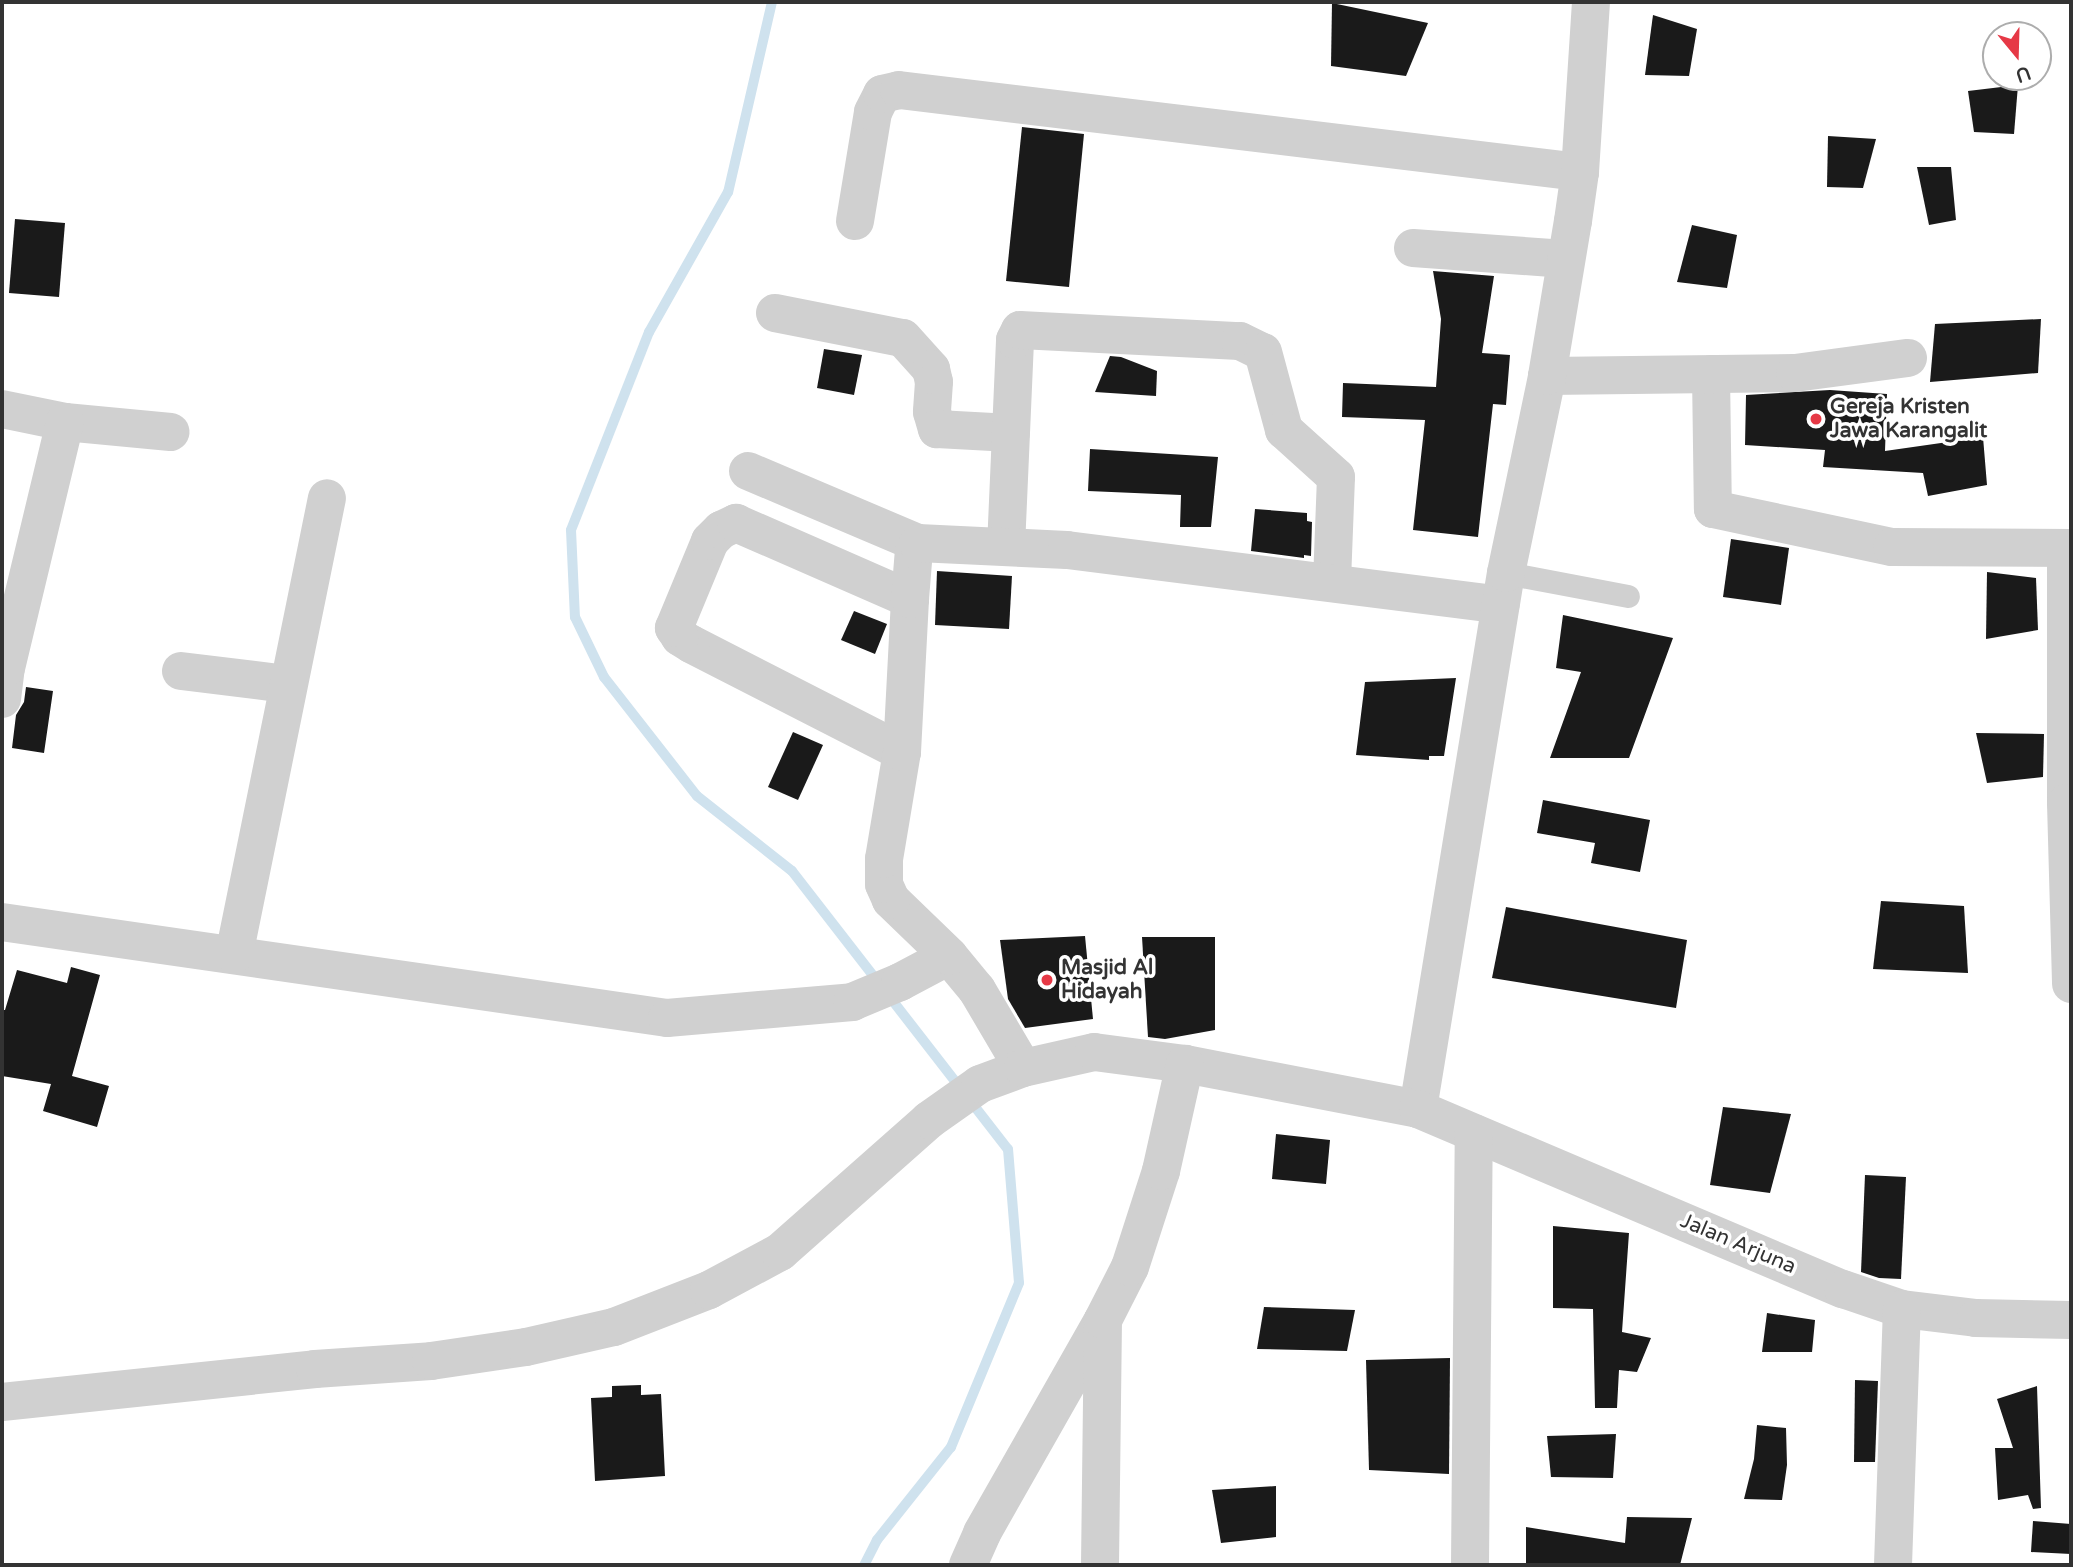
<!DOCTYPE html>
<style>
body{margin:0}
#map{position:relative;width:2073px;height:1567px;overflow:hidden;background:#fff;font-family:"Varela Round",sans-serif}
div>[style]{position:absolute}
.stream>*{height:10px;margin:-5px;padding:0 5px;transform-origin:5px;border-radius:5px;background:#cfe2ee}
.building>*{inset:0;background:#1a1a1a}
.lane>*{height:23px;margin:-11.5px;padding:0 11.5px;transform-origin:11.5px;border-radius:11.5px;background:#d0d0d0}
.street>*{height:38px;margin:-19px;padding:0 19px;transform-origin:19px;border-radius:19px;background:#d0d0d0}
.dots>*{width:19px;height:19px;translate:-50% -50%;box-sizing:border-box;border:4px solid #fff;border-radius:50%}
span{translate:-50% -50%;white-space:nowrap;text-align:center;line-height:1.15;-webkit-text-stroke:7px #fff;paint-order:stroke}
.poi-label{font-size:21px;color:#333;font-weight:700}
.left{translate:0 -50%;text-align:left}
.street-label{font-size:21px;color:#333}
.frame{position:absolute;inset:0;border:4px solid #333;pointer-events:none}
.north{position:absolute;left:1982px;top:21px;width:70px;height:70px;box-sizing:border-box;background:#fff;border:2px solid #adadad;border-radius:50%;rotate:161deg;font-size:19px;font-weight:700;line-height:28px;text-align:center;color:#333}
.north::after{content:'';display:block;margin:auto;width:24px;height:32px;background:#e63946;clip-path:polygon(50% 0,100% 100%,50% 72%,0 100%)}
</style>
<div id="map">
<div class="stream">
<i style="left:772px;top:2px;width:195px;rotate:103deg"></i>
<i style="left:728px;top:192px;width:161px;rotate:119.4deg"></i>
<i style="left:649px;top:332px;width:213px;rotate:111.5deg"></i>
<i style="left:571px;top:530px;width:87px;rotate:87.4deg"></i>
<i style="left:575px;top:617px;width:67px;rotate:64.2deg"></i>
<i style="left:604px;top:677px;width:151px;rotate:52deg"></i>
<i style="left:697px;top:796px;width:121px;rotate:38.3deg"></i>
<i style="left:792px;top:871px;width:352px;rotate:52.2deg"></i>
<i style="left:1008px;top:1149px;width:134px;rotate:85.3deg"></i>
<i style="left:1019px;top:1283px;width:178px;rotate:112.5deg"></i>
<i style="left:951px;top:1447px;width:119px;rotate:128.5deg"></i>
<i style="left:877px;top:1540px;width:28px;rotate:117deg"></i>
</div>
<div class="building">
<i style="clip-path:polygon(1332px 3px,1428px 23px,1406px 76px,1331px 66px)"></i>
<i style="clip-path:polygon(1653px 15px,1697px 29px,1689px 76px,1645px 75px)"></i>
<i style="clip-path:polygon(2018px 85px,2014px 134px,1974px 132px,1968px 91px)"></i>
<i style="clip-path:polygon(1022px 127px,1084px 134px,1069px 287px,1006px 281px)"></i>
<i style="clip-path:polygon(1828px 136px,1876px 139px,1863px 188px,1827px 187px)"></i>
<i style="clip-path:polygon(1917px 167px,1951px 167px,1956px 220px,1929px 225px)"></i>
<i style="clip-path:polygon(15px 219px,65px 223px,59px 297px,9px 293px)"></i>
<i style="clip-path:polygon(1692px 225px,1737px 235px,1727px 288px,1677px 282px)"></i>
<i style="clip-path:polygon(1433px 271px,1494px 276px,1482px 353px,1510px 355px,1506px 405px,1493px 404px,1478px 537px,1413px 530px,1425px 420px,1342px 417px,1343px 383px,1436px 387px,1441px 319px)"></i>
<i style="clip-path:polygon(2041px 319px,2038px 373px,1930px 382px,1935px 324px)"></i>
<i style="clip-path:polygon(824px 349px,862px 355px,854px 395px,817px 388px)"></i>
<i style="clip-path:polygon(1110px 356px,1121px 357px,1157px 371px,1156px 396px,1095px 392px)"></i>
<i style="clip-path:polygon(1830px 390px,1887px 394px,1885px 451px,1983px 437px,1987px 485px,1928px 496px,1923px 473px,1823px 467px,1825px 450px,1745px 445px,1746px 395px)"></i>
<i style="clip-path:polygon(1090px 449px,1218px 457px,1211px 527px,1180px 527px,1181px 495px,1088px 491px)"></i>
<i style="clip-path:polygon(1255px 509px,1307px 513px,1307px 521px,1312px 522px,1311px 556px,1304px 555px,1304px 558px,1251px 551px)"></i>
<i style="clip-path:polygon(1731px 539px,1789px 548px,1781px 605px,1723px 597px)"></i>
<i style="clip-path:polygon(937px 571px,1012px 576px,1009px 629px,935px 625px)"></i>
<i style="clip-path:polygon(1987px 572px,2036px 578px,2038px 630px,1986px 639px)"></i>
<i style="clip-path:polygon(854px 611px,887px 624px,875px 654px,841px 640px)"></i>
<i style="clip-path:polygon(1563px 615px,1673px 638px,1629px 758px,1550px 758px,1581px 672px,1556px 668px)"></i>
<i style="clip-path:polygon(1456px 678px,1444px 756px,1429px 756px,1429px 760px,1356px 755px,1365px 682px)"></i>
<i style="clip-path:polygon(26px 687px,53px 691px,44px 753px,12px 748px,16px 715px,24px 702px)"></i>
<i style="clip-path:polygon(793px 732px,823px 745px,798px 800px,768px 787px)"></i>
<i style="clip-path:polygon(1976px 733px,2044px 734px,2043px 777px,1987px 783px)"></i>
<i style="clip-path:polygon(1543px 800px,1650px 820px,1640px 872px,1591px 863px,1595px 843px,1537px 833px)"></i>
<i style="clip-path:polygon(1881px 901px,1964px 906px,1968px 973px,1873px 969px)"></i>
<i style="clip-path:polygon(1506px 907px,1687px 940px,1676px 1008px,1492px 978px)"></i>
<i style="clip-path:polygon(1085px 936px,1093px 1019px,1025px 1028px,1008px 999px,1000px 940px)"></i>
<i style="clip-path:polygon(1142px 937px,1215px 937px,1215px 1030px,1165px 1039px,1148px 1037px)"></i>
<i style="clip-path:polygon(71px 967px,100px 975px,72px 1076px,109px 1086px,97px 1127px,43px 1111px,51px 1084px,2px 1076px,2px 1010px,5px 1010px,17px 970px,67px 983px)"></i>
<i style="clip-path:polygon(1723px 1107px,1791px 1114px,1770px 1193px,1710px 1185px)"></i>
<i style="clip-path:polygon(1276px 1134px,1330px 1140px,1326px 1184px,1272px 1179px)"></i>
<i style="clip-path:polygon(1865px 1175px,1906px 1177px,1901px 1279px,1879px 1278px,1861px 1272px)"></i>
<i style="clip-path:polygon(1553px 1226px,1629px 1233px,1622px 1332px,1651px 1338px,1637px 1372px,1619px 1370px,1617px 1408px,1595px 1408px,1593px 1309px,1553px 1308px)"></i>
<i style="clip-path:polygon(1264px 1307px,1355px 1310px,1347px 1351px,1257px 1349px)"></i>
<i style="clip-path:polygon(1767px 1313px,1815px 1320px,1812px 1352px,1762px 1352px)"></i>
<i style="clip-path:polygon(1450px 1358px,1449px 1474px,1369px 1470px,1366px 1360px)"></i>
<i style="clip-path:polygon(1855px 1380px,1878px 1381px,1875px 1462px,1854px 1462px)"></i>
<i style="clip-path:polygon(641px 1385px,641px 1395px,661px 1394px,665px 1476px,595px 1481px,591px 1398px,612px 1397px,612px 1386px)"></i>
<i style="clip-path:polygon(2037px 1386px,2041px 1508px,2033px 1509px,2028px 1495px,1998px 1500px,1995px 1448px,2013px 1448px,1997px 1399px)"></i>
<i style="clip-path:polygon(1757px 1425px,1786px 1428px,1787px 1465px,1782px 1500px,1744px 1499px,1754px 1459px)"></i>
<i style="clip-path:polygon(1616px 1434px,1613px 1478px,1551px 1477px,1547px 1436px)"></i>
<i style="clip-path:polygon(1276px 1486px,1276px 1537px,1221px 1543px,1212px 1490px)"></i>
<i style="clip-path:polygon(1627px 1517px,1692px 1518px,1680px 1565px,1526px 1565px,1526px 1527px,1625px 1543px)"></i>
<i style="clip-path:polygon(2033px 1521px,2071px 1524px,2071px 1554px,2031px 1552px)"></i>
</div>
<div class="lane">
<i style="left:1506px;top:573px;width:124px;rotate:10.7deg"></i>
</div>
<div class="street">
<i style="left:855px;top:221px;width:110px;rotate:-80.6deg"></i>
<i style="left:873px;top:112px;width:20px;rotate:-63deg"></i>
<i style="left:882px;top:94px;width:17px;rotate:-13deg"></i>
<i style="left:899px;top:90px;width:686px;rotate:6.87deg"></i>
<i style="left:1413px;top:248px;width:153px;rotate:4.1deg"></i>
<i style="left:775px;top:313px;width:130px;rotate:11.1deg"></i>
<i style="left:903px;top:338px;width:42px;rotate:47.9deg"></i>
<i style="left:931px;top:369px;width:13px;rotate:77deg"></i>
<i style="left:934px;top:382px;width:30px;rotate:94deg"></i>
<i style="left:932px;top:412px;width:18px;rotate:74deg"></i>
<i style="left:937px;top:429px;width:74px;rotate:3.1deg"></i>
<i style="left:1711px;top:374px;width:135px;rotate:89.2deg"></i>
<i style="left:1713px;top:509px;width:183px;rotate:12deg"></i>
<i style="left:1892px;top:547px;width:179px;rotate:0.3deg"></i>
<i style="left:1547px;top:376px;width:248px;rotate:-0.7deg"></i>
<i style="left:1795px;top:373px;width:114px;rotate:-7.6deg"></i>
<i style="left:2px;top:409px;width:64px;rotate:11.7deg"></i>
<i style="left:65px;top:422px;width:106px;rotate:5.4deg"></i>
<i style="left:748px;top:471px;width:185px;rotate:23deg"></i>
<i style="left:1006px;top:547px;width:207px;rotate:-87.5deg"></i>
<i style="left:1015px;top:340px;width:11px;rotate:-63deg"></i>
<i style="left:1020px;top:330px;width:220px;rotate:2.9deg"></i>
<i style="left:1240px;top:341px;width:25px;rotate:26deg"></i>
<i style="left:1263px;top:352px;width:81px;rotate:74.9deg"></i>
<i style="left:1284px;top:430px;width:70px;rotate:42.1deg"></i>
<i style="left:1336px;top:477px;width:105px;rotate:92.2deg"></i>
<i style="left:2066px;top:548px;width:255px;rotate:90deg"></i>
<i style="left:2066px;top:803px;width:181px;rotate:88.4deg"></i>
<i style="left:181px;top:671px;width:107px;rotate:7deg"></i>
<i style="left:2px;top:699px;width:31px;rotate:-83deg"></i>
<i style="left:6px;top:668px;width:253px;rotate:-76.5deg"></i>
<i style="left:902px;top:752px;width:237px;rotate:-152.9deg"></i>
<i style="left:691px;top:644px;width:13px;rotate:-148deg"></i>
<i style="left:680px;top:637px;width:11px;rotate:-124deg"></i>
<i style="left:674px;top:628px;width:94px;rotate:-67.5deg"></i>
<i style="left:710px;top:541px;width:16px;rotate:-45deg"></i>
<i style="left:721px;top:530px;width:17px;rotate:-25deg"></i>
<i style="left:736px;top:523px;width:190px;rotate:23.6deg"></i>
<i style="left:2px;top:922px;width:672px;rotate:8.21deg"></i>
<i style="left:667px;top:1018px;width:186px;rotate:-4.9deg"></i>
<i style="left:852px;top:1002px;width:52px;rotate:-22.6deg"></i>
<i style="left:900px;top:982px;width:55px;rotate:-28deg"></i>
<i style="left:234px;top:955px;width:466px;rotate:-78.5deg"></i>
<i style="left:1023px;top:1068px;width:91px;rotate:-120.5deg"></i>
<i style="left:977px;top:990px;width:44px;rotate:-129.5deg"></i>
<i style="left:949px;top:956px;width:81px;rotate:-136deg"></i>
<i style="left:891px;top:900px;width:17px;rotate:-114deg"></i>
<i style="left:884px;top:884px;width:25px;rotate:-90deg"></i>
<i style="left:884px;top:859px;width:109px;rotate:-80.5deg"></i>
<i style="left:902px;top:752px;width:153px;rotate:-87deg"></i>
<i style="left:910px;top:599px;width:50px;rotate:-85.4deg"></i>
<i style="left:914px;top:549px;width:7px;rotate:-56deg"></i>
<i style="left:918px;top:543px;width:149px;rotate:2.7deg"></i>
<i style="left:1067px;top:550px;width:437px;rotate:7.2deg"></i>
<i style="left:1418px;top:1109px;width:543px;rotate:-80.68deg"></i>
<i style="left:1506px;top:573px;width:201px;rotate:-78.2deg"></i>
<i style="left:1547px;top:376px;width:157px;rotate:-80.5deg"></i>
<i style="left:1573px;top:221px;width:49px;rotate:-81.9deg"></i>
<i style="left:1580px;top:172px;width:170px;rotate:-86.3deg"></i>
<i style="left:2px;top:1402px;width:315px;rotate:-6deg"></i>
<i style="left:315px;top:1369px;width:116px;rotate:-3.9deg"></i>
<i style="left:431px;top:1361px;width:96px;rotate:-8.4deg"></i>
<i style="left:526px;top:1347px;width:90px;rotate:-12.8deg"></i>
<i style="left:614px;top:1327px;width:102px;rotate:-21.3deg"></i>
<i style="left:709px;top:1290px;width:81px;rotate:-28.2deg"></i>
<i style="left:780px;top:1252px;width:199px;rotate:-41.5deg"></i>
<i style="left:929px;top:1120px;width:62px;rotate:-35.2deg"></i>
<i style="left:980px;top:1084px;width:46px;rotate:-20.4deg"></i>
<i style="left:1023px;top:1068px;width:73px;rotate:-12.7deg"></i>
<i style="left:1094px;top:1052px;width:92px;rotate:7.5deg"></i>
<i style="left:1185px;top:1064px;width:237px;rotate:10.9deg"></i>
<i style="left:1418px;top:1109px;width:462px;rotate:23deg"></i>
<i style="left:1843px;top:1289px;width:62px;rotate:18.7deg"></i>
<i style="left:1902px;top:1309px;width:75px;rotate:6.9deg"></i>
<i style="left:1976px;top:1318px;width:95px;rotate:1.2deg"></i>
<i style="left:968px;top:1565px;width:35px;rotate:-66deg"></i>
<i style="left:982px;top:1533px;width:243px;rotate:-60.4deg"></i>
<i style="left:1100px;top:1565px;width:245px;rotate:-89.3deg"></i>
<i style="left:1103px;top:1320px;width:59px;rotate:-63deg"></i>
<i style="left:1130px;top:1267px;width:101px;rotate:-72.1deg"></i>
<i style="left:1161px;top:1171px;width:110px;rotate:-77.4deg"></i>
<i style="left:1470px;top:1565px;width:432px;rotate:-89.5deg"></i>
<i style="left:1893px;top:1565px;width:256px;rotate:-88deg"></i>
</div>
<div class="dots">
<i style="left:1816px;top:419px;background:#e63946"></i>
<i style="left:1047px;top:980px;background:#e63946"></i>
</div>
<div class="poi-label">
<span class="left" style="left:1830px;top:419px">Gereja Kristen<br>Jawa Karangalit</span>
<span class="left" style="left:1061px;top:980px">Masjid Al<br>Hidayah</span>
</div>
<div class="street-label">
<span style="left:1738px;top:1244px;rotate:23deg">Jalan Arjuna</span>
</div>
<div class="frame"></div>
<div class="north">U</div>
</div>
